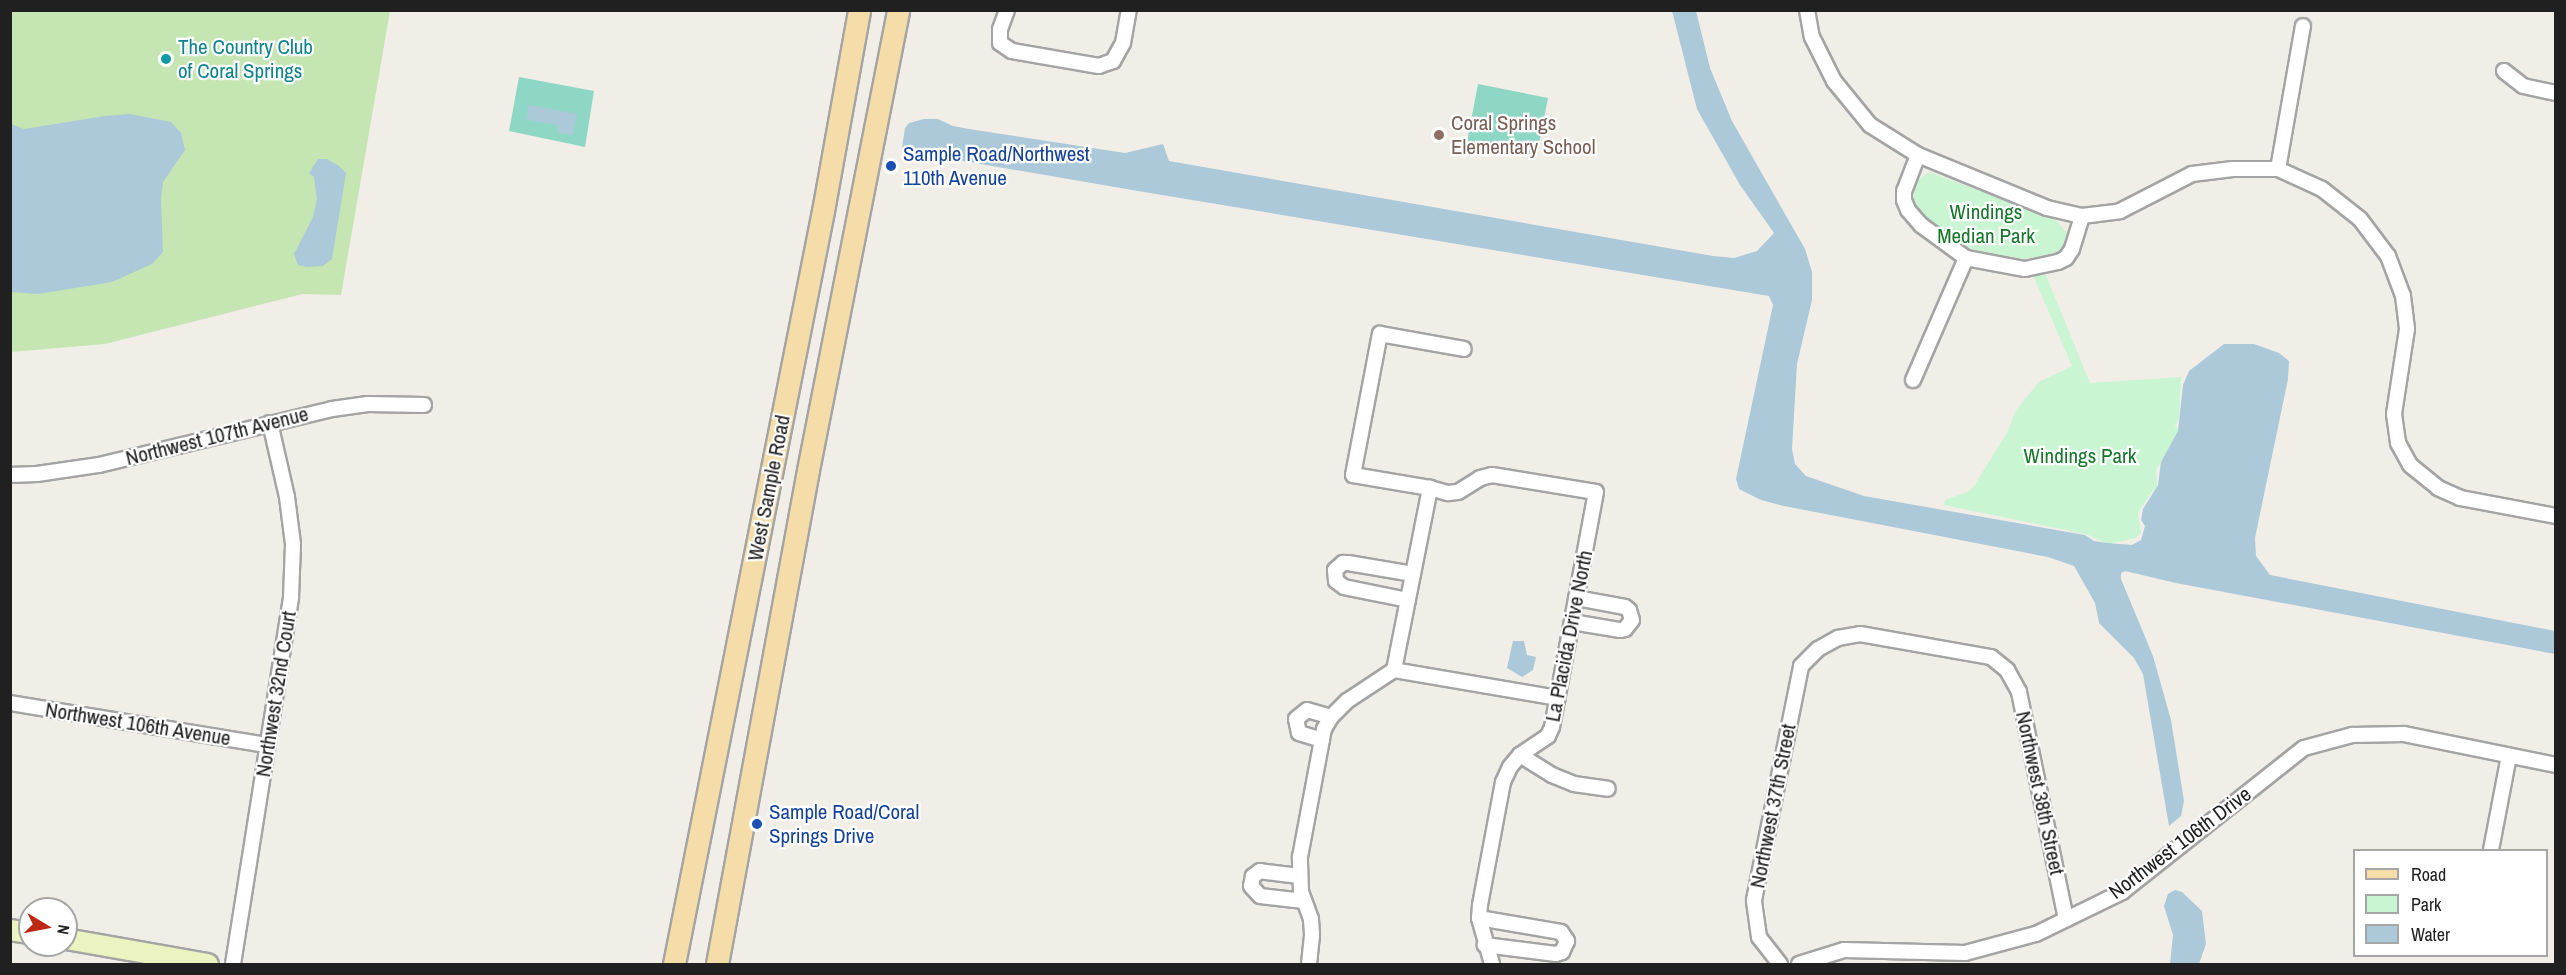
<!DOCTYPE html>
<style>
body{margin:0}
#map{position:relative;width:2566px;height:975px;overflow:hidden;background:#f0eee7;font-family:"Archivo Narrow",sans-serif}
div>[style]{position:absolute}
.grass>*{inset:0;background:#c5e5b2}
.park>*{inset:0;background:#c9f5d2}
.pitch>*{inset:0;background:#8dd7c4}
.water>*{inset:0;background:#acc9d9}
.roads{filter:drop-shadow(2px 0 #a4a4a4) drop-shadow(-2px 0 #a4a4a4) drop-shadow(0 2px #a4a4a4) drop-shadow(0 -2px #a4a4a4)}
.minor>*{height:14px;margin:-7px;padding:0 7px;transform-origin:7px;border-radius:7px;background:#fff}
.secondary>*{height:20px;margin:-10px;padding:0 10px;transform-origin:10px;border-radius:10px;background:#ebf4c1}
.primary>*{height:21px;margin:-10.5px;padding:0 10.5px;transform-origin:10.5px;border-radius:10.5px;background:#f4dda8}
.dots>*{width:16px;height:16px;translate:-50% -50%;box-sizing:border-box;border:3px solid #fff;border-radius:50%}
span{translate:-50% -50%;white-space:nowrap;text-align:center;line-height:1.15;-webkit-text-stroke:4.5px #fff;paint-order:stroke}
.culture-label{font-size:21px;color:#0d838f}
.left{translate:0 -50%;text-align:left}
.education-label{font-size:21px;color:#785e54}
.transit-label{font-size:21px;color:#164399}
.park-label{font-size:21px;color:#16762a}
.street-label{font-size:21px;color:#202020}
.frame{position:absolute;inset:0;border:12px solid #202020;pointer-events:none}
.legend{position:absolute;left:2353px;top:849px;width:195px;height:108px;box-sizing:border-box;background:#fff;border:2px solid #a6a6a6;margin:0;padding:8px 10px;list-style:none;font-size:18px;color:#202020}
.legend li{display:flex;align-items:center;gap:12px;height:30px}
.legend b{width:30px;border:2px solid #a6a6a6}
.north{position:absolute;left:18px;top:897px;width:60px;height:60px;box-sizing:border-box;background:#fff;border:2px solid #a6a6a6;border-radius:50%;rotate:100deg;font-size:16px;font-weight:700;line-height:24px;text-align:center;color:#202020}
.north::after{content:'';display:block;margin:auto;width:21px;height:27px;background:#be2712;clip-path:polygon(50% 0,100% 100%,50% 72%,0 100%)}
</style>
<div id="map">
<div class="grass">
<i style="clip-path:polygon(11px 11px,390px 11px,341px 295px,303px 294px,105px 344px,11px 352px)"></i>
</div>
<div class="park">
<i style="clip-path:polygon(1929px 172px,2054px 218px,2067px 233px,2066px 243px,2060px 250px,2048px 256px,2022px 259px,1986px 255px,1950px 239px,1918px 211px,1913px 200px,1916px 181px)"></i>
<i style="clip-path:polygon(2032px 273px,2045px 273px,2090px 383px,2181px 377px,2179px 418px,2175px 426px,2179px 430px,2156px 470px,2157px 485px,2138px 512px,2141px 533px,2136px 538px,2108px 544px,2086px 534px,1944px 505px,1945px 500px,1968px 492px,1974px 486px,2008px 431px,2016px 410px,2039px 382px,2072px 366px)"></i>
</div>
<div class="pitch">
<i style="clip-path:polygon(519px 77px,594px 91px,585px 147px,509px 131px)"></i>
<i style="clip-path:polygon(1478px 84px,1548px 98px,1537px 155px,1467px 142px)"></i>
</div>
<div class="water">
<i style="clip-path:polygon(1672px 11px,1696px 11px,1710px 68px,1732px 121px,1805px 249px,1812px 272px,1812px 300px,1797px 364px,1792px 449px,1795px 464px,1806px 476px,1864px 496px,2085px 535px,2094px 541px,2107px 543px,2132px 545px,2141px 540px,2145px 526px,2141px 520px,2143px 509px,2158px 485px,2161px 462px,2178px 431px,2183px 385px,2189px 371px,2224px 344px,2254px 344px,2279px 353px,2289px 361px,2288px 379px,2255px 538px,2256px 556px,2270px 575px,2555px 631px,2555px 654px,2176px 583px,2125px 571px,2121px 573px,2121px 579px,2153px 656px,2171px 720px,2184px 801px,2181px 816px,2169px 826px,2143px 674px,2134px 658px,2099px 623px,2095px 603px,2074px 566px,2048px 557px,1784px 506px,1761px 500px,1739px 489px,1736px 479px,1773px 305px,1769px 296px,1132px 190px,911px 152px,902px 147px,905px 128px,909px 123px,924px 119px,938px 119px,953px 126px,969px 129px,1125px 153px,1163px 144px,1169px 161px,1713px 256px,1734px 258px,1757px 251px,1774px 233px,1740px 185px,1697px 109px)"></i>
<i style="clip-path:polygon(529px 105px,577px 114px,573px 135px,558px 133px,558px 125px,526px 120px)"></i>
<i style="clip-path:polygon(130px 114px,171px 122px,181px 133px,185px 150px,163px 182px,161px 198px,163px 252px,152px 264px,112px 282px,38px 294px,11px 292px,11px 124px,24px 129px,105px 116px)"></i>
<i style="clip-path:polygon(318px 159px,327px 159px,339px 166px,346px 173px,332px 259px,323px 266px,307px 267px,298px 265px,294px 254px,313px 217px,317px 199px,315px 186px,314px 177px,309px 173px)"></i>
<i style="clip-path:polygon(1513px 641px,1524px 641px,1527px 655px,1536px 657px,1533px 670px,1522px 677px,1507px 668px)"></i>
<i style="clip-path:polygon(2175px 890px,2182px 892px,2202px 911px,2206px 944px,2199px 964px,2170px 964px,2173px 935px,2164px 906px,2168px 894px)"></i>
</div>
<div class="roads">
<div class="minor">
<i style="left:1007px;top:10px;width:20px;rotate:110deg"></i>
<i style="left:1000px;top:29px;width:14px;rotate:90deg"></i>
<i style="left:1000px;top:43px;width:14px;rotate:34deg"></i>
<i style="left:1012px;top:51px;width:88px;rotate:9.8deg"></i>
<i style="left:1099px;top:66px;width:15px;rotate:-20deg"></i>
<i style="left:1113px;top:61px;width:21px;rotate:-61deg"></i>
<i style="left:1123px;top:43px;width:34px;rotate:-80deg"></i>
<i style="left:1807px;top:10px;width:27px;rotate:80deg"></i>
<i style="left:1812px;top:37px;width:49px;rotate:63.4deg"></i>
<i style="left:1834px;top:81px;width:57px;rotate:50.7deg"></i>
<i style="left:1870px;top:125px;width:57px;rotate:32deg"></i>
<i style="left:1918px;top:155px;width:139px;rotate:22.3deg"></i>
<i style="left:2047px;top:208px;width:36px;rotate:13deg"></i>
<i style="left:2082px;top:216px;width:38px;rotate:-7deg"></i>
<i style="left:2120px;top:211px;width:81px;rotate:-27.2deg"></i>
<i style="left:2192px;top:174px;width:41px;rotate:-7deg"></i>
<i style="left:2233px;top:169px;width:45px"></i>
<i style="left:2278px;top:169px;width:48px;rotate:24.4deg"></i>
<i style="left:2322px;top:189px;width:48px;rotate:38.3deg"></i>
<i style="left:2360px;top:219px;width:46px;rotate:52.9deg"></i>
<i style="left:2388px;top:256px;width:43px;rotate:69.4deg"></i>
<i style="left:2403px;top:296px;width:33px;rotate:83deg"></i>
<i style="left:2407px;top:329px;width:86px;rotate:98.7deg"></i>
<i style="left:2394px;top:414px;width:29px;rotate:82deg"></i>
<i style="left:2398px;top:443px;width:25px;rotate:61deg"></i>
<i style="left:2410px;top:465px;width:36px;rotate:39deg"></i>
<i style="left:2438px;top:488px;width:24px;rotate:24deg"></i>
<i style="left:2460px;top:498px;width:98px;rotate:10.6deg"></i>
<i style="left:2504px;top:71px;width:24px;rotate:38deg"></i>
<i style="left:2523px;top:86px;width:34px;rotate:12deg"></i>
<i style="left:1918px;top:155px;width:39px;rotate:111deg"></i>
<i style="left:1904px;top:191px;width:9px;rotate:90deg"></i>
<i style="left:1904px;top:200px;width:11px;rotate:68deg"></i>
<i style="left:1908px;top:210px;width:20px;rotate:49deg"></i>
<i style="left:1921px;top:225px;width:56px;rotate:36.3deg"></i>
<i style="left:1966px;top:258px;width:60px;rotate:10.6deg"></i>
<i style="left:2025px;top:269px;width:34px;rotate:-12deg"></i>
<i style="left:2058px;top:262px;width:9px;rotate:-27deg"></i>
<i style="left:2066px;top:258px;width:11px;rotate:-56deg"></i>
<i style="left:2072px;top:249px;width:34px;rotate:-73deg"></i>
<i style="left:2278px;top:169px;width:145px;rotate:-80.1deg"></i>
<i style="left:1913px;top:380px;width:133px;rotate:-66.5deg"></i>
<i style="left:10px;top:475px;width:27px;rotate:-2deg"></i>
<i style="left:37px;top:474px;width:63px;rotate:-8.3deg"></i>
<i style="left:99px;top:465px;width:240px;rotate:-13.5deg"></i>
<i style="left:332px;top:409px;width:36px;rotate:-8deg"></i>
<i style="left:368px;top:404px;width:56px;rotate:1deg"></i>
<i style="left:1430px;top:488px;width:19px;rotate:16deg"></i>
<i style="left:1448px;top:493px;width:10px;rotate:-6deg"></i>
<i style="left:1458px;top:492px;width:26px;rotate:-32deg"></i>
<i style="left:1480px;top:478px;width:12px;rotate:-14deg"></i>
<i style="left:1492px;top:475px;width:105px;rotate:9.3deg"></i>
<i style="left:1596px;top:492px;width:239px;rotate:100.6deg"></i>
<i style="left:1552px;top:727px;width:10px;rotate:114deg"></i>
<i style="left:1548px;top:736px;width:34px;rotate:146deg"></i>
<i style="left:1520px;top:755px;width:16px;rotate:130deg"></i>
<i style="left:1510px;top:767px;width:17px;rotate:115deg"></i>
<i style="left:1503px;top:782px;width:125px;rotate:100.6deg"></i>
<i style="left:1480px;top:905px;width:13px;rotate:94deg"></i>
<i style="left:1479px;top:918px;width:48px;rotate:74.2deg"></i>
<i style="left:1408px;top:600px;width:65px;rotate:-168.5deg"></i>
<i style="left:1344px;top:587px;width:10px;rotate:-143deg"></i>
<i style="left:1336px;top:581px;width:11px;rotate:-95deg"></i>
<i style="left:1335px;top:570px;width:11px;rotate:-41deg"></i>
<i style="left:1343px;top:563px;width:5px"></i>
<i style="left:1348px;top:563px;width:66px;rotate:9.6deg"></i>
<i style="left:1572px;top:622px;width:49px;rotate:9.5deg"></i>
<i style="left:1620px;top:630px;width:5px;rotate:-11deg"></i>
<i style="left:1625px;top:629px;width:11px;rotate:-52deg"></i>
<i style="left:1632px;top:620px;width:10px;rotate:-107deg"></i>
<i style="left:1629px;top:610px;width:5px;rotate:-143deg"></i>
<i style="left:1625px;top:607px;width:50px;rotate:-169.6deg"></i>
<i style="left:1394px;top:670px;width:166px;rotate:9.7deg"></i>
<i style="left:10px;top:703px;width:259px;rotate:9.3deg"></i>
<i style="left:1322px;top:740px;width:24px;rotate:-163deg"></i>
<i style="left:1299px;top:733px;width:14px;rotate:-102deg"></i>
<i style="left:1296px;top:719px;width:14px;rotate:-39deg"></i>
<i style="left:1307px;top:710px;width:25px;rotate:16deg"></i>
<i style="left:1520px;top:755px;width:38px;rotate:32deg"></i>
<i style="left:1552px;top:775px;width:24px;rotate:22deg"></i>
<i style="left:1574px;top:784px;width:34px;rotate:8deg"></i>
<i style="left:2491px;top:850px;width:96px;rotate:-79.2deg"></i>
<i style="left:1299px;top:876px;width:39px;rotate:-173deg"></i>
<i style="left:1260px;top:871px;width:9px;rotate:144deg"></i>
<i style="left:1253px;top:876px;width:10px;rotate:101deg"></i>
<i style="left:1251px;top:886px;width:13px;rotate:48deg"></i>
<i style="left:1260px;top:896px;width:44px;rotate:6.5deg"></i>
<i style="left:1479px;top:918px;width:83px;rotate:9.7deg"></i>
<i style="left:1561px;top:932px;width:11px;rotate:56deg"></i>
<i style="left:1567px;top:941px;width:12px;rotate:114deg"></i>
<i style="left:1562px;top:952px;width:6px;rotate:162deg"></i>
<i style="left:1556px;top:954px;width:72px;rotate:-172.8deg"></i>
<i style="left:233px;top:964px;width:372px;rotate:-81deg"></i>
<i style="left:291px;top:597px;width:53px;rotate:-87.8deg"></i>
<i style="left:293px;top:544px;width:47px;rotate:-97.3deg"></i>
<i style="left:287px;top:497px;width:76px;rotate:-102.9deg"></i>
<i style="left:1309px;top:964px;width:30px;rotate:-84deg"></i>
<i style="left:1312px;top:934px;width:15px;rotate:-94deg"></i>
<i style="left:1311px;top:919px;width:30px;rotate:-110deg"></i>
<i style="left:1301px;top:891px;width:34px;rotate:-92deg"></i>
<i style="left:1300px;top:857px;width:130px;rotate:-79.4deg"></i>
<i style="left:1324px;top:729px;width:14px;rotate:-60deg"></i>
<i style="left:1331px;top:717px;width:23px;rotate:-45deg"></i>
<i style="left:1347px;top:701px;width:56px;rotate:-33.4deg"></i>
<i style="left:1394px;top:670px;width:186px;rotate:-78.8deg"></i>
<i style="left:1430px;top:488px;width:78px;rotate:-170.4deg"></i>
<i style="left:1353px;top:475px;width:144px;rotate:-79.2deg"></i>
<i style="left:1380px;top:334px;width:85px;rotate:10.1deg"></i>
<i style="left:1780px;top:964px;width:34px;rotate:-128deg"></i>
<i style="left:1759px;top:937px;width:37px;rotate:-98deg"></i>
<i style="left:1754px;top:900px;width:239px;rotate:-78.6deg"></i>
<i style="left:1801px;top:666px;width:24px;rotate:-45deg"></i>
<i style="left:1818px;top:649px;width:23px;rotate:-29deg"></i>
<i style="left:1838px;top:638px;width:22px;rotate:-10deg"></i>
<i style="left:1860px;top:634px;width:133px;rotate:10deg"></i>
<i style="left:1991px;top:657px;width:21px;rotate:39deg"></i>
<i style="left:2007px;top:670px;width:25px;rotate:61deg"></i>
<i style="left:2019px;top:692px;width:232px;rotate:78.3deg"></i>
<i style="left:1799px;top:964px;width:47px;rotate:-17.3deg"></i>
<i style="left:1844px;top:950px;width:121px;rotate:1.4deg"></i>
<i style="left:1965px;top:953px;width:73px;rotate:-15deg"></i>
<i style="left:2036px;top:934px;width:96px;rotate:-26deg"></i>
<i style="left:2122px;top:892px;width:232px;rotate:-38.4deg"></i>
<i style="left:2304px;top:748px;width:50px;rotate:-15.2deg"></i>
<i style="left:2352px;top:735px;width:52px;rotate:-1.1deg"></i>
<i style="left:2404px;top:734px;width:155px;rotate:11.5deg"></i>
</div>
<div class="secondary">
<i style="left:10px;top:930px;width:20px;rotate:9deg"></i>
<i style="left:66px;top:939px;width:144px;rotate:10deg"></i>
</div>
<div class="primary">
<i style="left:674px;top:964px;width:768px;rotate:-78.81deg"></i>
<i style="left:823px;top:211px;width:204px;rotate:-79.8deg"></i>
<i style="left:717px;top:964px;width:502px;rotate:-79.56deg"></i>
<i style="left:808px;top:470px;width:469px;rotate:-78.9deg"></i>
</div>
</div>
<div class="dots">
<i style="left:166px;top:59px;background:#0f9aa8"></i>
<i style="left:1439px;top:135px;background:#8d6e63"></i>
<i style="left:891px;top:166px;background:#1a4fb4"></i>
<i style="left:757px;top:824px;background:#1a4fb4"></i>
</div>
<div class="culture-label">
<span class="left" style="left:178px;top:59px">The Country Club<br>of Coral Springs</span>
</div>
<div class="education-label">
<span class="left" style="left:1451px;top:135px">Coral Springs<br>Elementary School</span>
</div>
<div class="transit-label">
<span class="left" style="left:903px;top:166px">Sample Road/Northwest<br>110th Avenue</span>
<span class="left" style="left:769px;top:824px">Sample Road/Coral<br>Springs Drive</span>
</div>
<div class="park-label">
<span style="left:1986px;top:224px">Windings<br>Median Park</span>
<span style="left:2080px;top:456px">Windings Park</span>
</div>
<div class="street-label">
<span style="left:217px;top:436px;rotate:-14deg">Northwest 107th Avenue</span>
<span style="left:769px;top:488px;rotate:-79deg">West Sample Road</span>
<span style="left:1569px;top:636px;rotate:-79deg">La Placida Drive North</span>
<span style="left:276px;top:694px;rotate:-81deg">Northwest 32nd Court</span>
<span style="left:138px;top:724px;rotate:9deg">Northwest 106th Avenue</span>
<span style="left:2040px;top:793px;rotate:78deg">Northwest 38th Street</span>
<span style="left:1773px;top:806px;rotate:-79deg">Northwest 37th Street</span>
<span style="left:2180px;top:843px;rotate:-37deg">Northwest 106th Drive</span>
</div>
<div class="frame"></div>
<ul class="legend">
<li><b style="height:8px;background:#f4dda8"></b>Road</li>
<li><b style="height:16px;background:#c9f5d2"></b>Park</li>
<li><b style="height:16px;background:#acc9d9"></b>Water</li>
</ul>
<div class="north">N</div>
</div>
